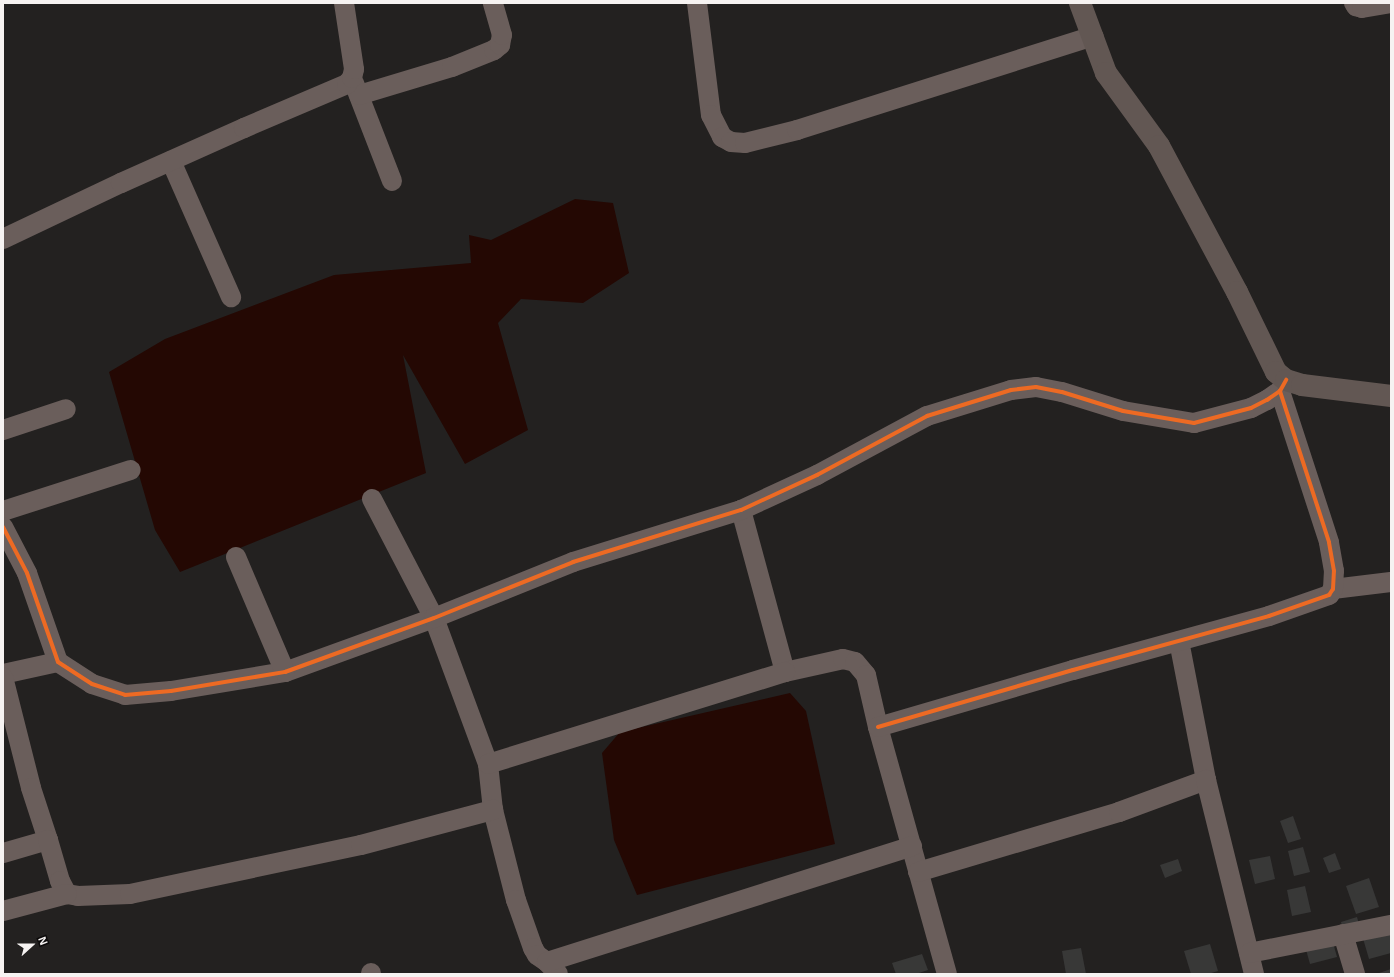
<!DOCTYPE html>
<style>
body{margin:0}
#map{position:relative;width:1394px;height:977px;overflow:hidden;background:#232120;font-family:Helvetica,sans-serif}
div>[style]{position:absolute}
.water>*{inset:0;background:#240803}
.building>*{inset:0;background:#383837}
.street>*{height:20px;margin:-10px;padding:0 10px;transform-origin:10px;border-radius:10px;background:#6a5e5b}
.secondary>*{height:22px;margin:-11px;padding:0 11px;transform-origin:11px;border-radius:11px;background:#625753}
.cycleway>*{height:4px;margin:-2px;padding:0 2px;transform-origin:2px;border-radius:2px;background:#ed6a23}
span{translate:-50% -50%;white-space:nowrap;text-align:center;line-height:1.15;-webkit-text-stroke:4px #0c0a0a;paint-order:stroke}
.frame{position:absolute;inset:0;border:4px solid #f6f3f2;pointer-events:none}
.north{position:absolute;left:12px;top:925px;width:40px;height:40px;-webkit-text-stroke:3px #0c0a0a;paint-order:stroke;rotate:69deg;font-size:11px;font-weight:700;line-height:16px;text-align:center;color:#f6f3f2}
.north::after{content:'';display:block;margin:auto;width:14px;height:18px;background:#f6f3f2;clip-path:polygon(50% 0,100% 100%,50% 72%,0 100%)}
</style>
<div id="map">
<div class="water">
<i style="clip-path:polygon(575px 199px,613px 203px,629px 273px,583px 303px,521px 299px,498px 323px,528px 430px,465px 464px,403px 355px,426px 473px,180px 572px,155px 530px,109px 372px,165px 339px,334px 275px,471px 263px,469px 235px,491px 240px)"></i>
<i style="clip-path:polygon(790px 693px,806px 711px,835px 844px,637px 895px,614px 840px,602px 753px,620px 732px)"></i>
</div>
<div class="building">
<i style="clip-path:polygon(1293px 816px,1301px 839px,1288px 843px,1280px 821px)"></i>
<i style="clip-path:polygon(1303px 847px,1310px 872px,1294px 876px,1288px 851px)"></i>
<i style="clip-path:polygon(1335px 853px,1341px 869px,1329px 873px,1323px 858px)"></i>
<i style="clip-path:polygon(1270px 856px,1275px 879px,1255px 884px,1249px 860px)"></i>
<i style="clip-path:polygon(1178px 859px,1182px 871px,1165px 878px,1160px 865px)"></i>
<i style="clip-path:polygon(1369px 878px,1379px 907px,1356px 914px,1346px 886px)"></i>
<i style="clip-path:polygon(1305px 886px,1311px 912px,1292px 916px,1287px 890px)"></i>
<i style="clip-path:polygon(1357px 917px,1360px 928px,1344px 933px,1341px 922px)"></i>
<i style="clip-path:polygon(1391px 926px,1391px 953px,1369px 959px,1362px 935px)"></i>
<i style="clip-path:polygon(1332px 939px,1337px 957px,1310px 964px,1305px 946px)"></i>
<i style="clip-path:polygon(1210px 944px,1218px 971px,1208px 974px,1191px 974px,1184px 951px)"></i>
<i style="clip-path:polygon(1081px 948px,1086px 974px,1066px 974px,1062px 951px)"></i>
<i style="clip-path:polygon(922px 954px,928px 970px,916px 974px,896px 974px,892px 963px)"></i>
<i style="clip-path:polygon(1391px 969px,1391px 974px,1376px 974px)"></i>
</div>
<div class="street">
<i style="left:697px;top:3px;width:113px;rotate:82.9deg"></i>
<i style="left:711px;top:115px;width:25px;rotate:63deg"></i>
<i style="left:722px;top:137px;width:10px;rotate:29deg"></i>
<i style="left:731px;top:142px;width:14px;rotate:4deg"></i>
<i style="left:745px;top:143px;width:54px;rotate:-14deg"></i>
<i style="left:797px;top:130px;width:311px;rotate:-17.6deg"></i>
<i style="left:1354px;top:3px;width:4px;rotate:56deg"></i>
<i style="left:1356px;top:6px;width:6px;rotate:18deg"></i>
<i style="left:1362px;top:8px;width:27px;rotate:-10deg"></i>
<i style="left:354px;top:83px;width:105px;rotate:68.8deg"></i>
<i style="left:359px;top:95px;width:97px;rotate:-16.8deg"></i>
<i style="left:452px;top:67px;width:45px;rotate:-22deg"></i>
<i style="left:494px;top:50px;width:8px;rotate:-40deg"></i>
<i style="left:500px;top:45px;width:10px;rotate:-79deg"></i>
<i style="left:502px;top:35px;width:33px;rotate:-106deg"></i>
<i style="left:171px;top:161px;width:149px;rotate:66.2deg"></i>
<i style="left:3px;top:239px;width:131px;rotate:-25.4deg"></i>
<i style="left:121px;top:183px;width:135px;rotate:-24.1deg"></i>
<i style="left:244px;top:128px;width:112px;rotate:-23.1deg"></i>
<i style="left:347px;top:84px;width:8px;rotate:-50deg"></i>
<i style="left:352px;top:78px;width:9px;rotate:-77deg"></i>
<i style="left:354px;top:69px;width:67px;rotate:-98.6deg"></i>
<i style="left:3px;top:430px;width:66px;rotate:-18.4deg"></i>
<i style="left:372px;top:499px;width:134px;rotate:62.5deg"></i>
<i style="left:434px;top:618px;width:156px;rotate:69.7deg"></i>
<i style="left:488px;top:764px;width:46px;rotate:83.8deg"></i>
<i style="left:493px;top:810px;width:93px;rotate:75.7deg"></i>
<i style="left:516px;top:900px;width:51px;rotate:70.5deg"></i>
<i style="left:533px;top:948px;width:8px;rotate:60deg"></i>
<i style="left:537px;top:955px;width:12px;rotate:35deg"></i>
<i style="left:547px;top:962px;width:16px;rotate:47deg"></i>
<i style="left:741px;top:510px;width:168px;rotate:74.8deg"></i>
<i style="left:785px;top:672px;width:59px;rotate:-12.6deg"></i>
<i style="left:843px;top:659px;width:12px;rotate:14deg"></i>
<i style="left:855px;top:662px;width:17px;rotate:50deg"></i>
<i style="left:866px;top:675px;width:53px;rotate:77deg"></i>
<i style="left:878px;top:727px;width:256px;rotate:74.4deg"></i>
<i style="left:3px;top:511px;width:134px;rotate:-17.8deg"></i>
<i style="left:3px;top:527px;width:52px;rotate:62.4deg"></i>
<i style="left:27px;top:573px;width:94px;rotate:70.8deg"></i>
<i style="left:58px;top:662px;width:40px;rotate:32.9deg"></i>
<i style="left:92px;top:684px;width:35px;rotate:18deg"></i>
<i style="left:125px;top:695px;width:46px;rotate:-5deg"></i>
<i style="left:171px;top:691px;width:116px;rotate:-9.5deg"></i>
<i style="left:285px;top:672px;width:158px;rotate:-19.9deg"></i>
<i style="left:434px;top:618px;width:150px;rotate:-21.9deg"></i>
<i style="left:573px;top:562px;width:176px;rotate:-17.2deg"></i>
<i style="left:741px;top:510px;width:84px;rotate:-24.7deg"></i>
<i style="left:817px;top:475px;width:125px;rotate:-28.2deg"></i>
<i style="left:927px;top:416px;width:88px;rotate:-17.2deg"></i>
<i style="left:1011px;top:390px;width:25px;rotate:-7deg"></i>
<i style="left:1036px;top:387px;width:26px;rotate:11deg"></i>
<i style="left:1062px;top:392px;width:64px;rotate:17.3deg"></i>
<i style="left:1123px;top:411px;width:72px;rotate:9.6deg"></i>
<i style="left:1194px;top:423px;width:59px;rotate:-14.7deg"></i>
<i style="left:1251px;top:408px;width:18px;rotate:-27deg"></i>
<i style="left:1267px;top:400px;width:16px;rotate:-35deg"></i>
<i style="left:1280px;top:391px;width:13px;rotate:-61deg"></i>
<i style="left:236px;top:557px;width:125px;rotate:66.9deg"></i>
<i style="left:1333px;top:589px;width:58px;rotate:-6.9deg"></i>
<i style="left:1179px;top:641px;width:142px;rotate:79deg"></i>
<i style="left:3px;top:674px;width:56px;rotate:-12.3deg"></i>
<i style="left:3px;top:677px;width:114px;rotate:75.8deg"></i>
<i style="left:31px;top:788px;width:55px;rotate:71.9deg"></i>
<i style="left:48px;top:840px;width:47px;rotate:163.9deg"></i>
<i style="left:878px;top:727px;width:203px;rotate:-16.3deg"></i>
<i style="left:1073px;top:670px;width:203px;rotate:-15.4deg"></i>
<i style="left:1269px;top:616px;width:64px;rotate:-19.3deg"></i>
<i style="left:1329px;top:595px;width:7px;rotate:-56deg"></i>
<i style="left:1333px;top:589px;width:18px;rotate:-87deg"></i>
<i style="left:1334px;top:571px;width:29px;rotate:-100deg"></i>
<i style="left:1329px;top:542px;width:159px;rotate:-108deg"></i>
<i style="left:488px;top:764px;width:311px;rotate:-17.2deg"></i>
<i style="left:48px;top:840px;width:43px;rotate:73.7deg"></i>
<i style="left:60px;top:881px;width:15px;rotate:62deg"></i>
<i style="left:67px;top:894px;width:11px;rotate:10deg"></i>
<i style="left:78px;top:896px;width:52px;rotate:-2.2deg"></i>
<i style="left:130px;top:894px;width:236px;rotate:-12deg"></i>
<i style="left:361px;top:845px;width:137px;rotate:-14.9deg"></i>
<i style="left:918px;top:872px;width:210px;rotate:-16.6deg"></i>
<i style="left:1119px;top:812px;width:93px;rotate:-20.2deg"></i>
<i style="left:1206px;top:780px;width:200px;rotate:76.1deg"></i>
<i style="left:3px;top:911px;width:66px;rotate:-14.9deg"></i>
<i style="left:1343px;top:934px;width:42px;rotate:73.3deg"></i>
<i style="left:1249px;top:953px;width:145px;rotate:-11.2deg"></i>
<i style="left:547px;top:962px;width:383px;rotate:-17.6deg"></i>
<i style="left:371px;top:973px;width:1px;rotate:90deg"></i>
</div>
<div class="secondary">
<i style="left:1080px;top:3px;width:75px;rotate:69.6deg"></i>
<i style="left:1106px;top:73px;width:90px;rotate:54deg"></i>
<i style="left:1159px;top:146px;width:166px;rotate:61.9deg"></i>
<i style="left:1237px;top:292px;width:89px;rotate:64deg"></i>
<i style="left:1276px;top:372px;width:13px;rotate:39deg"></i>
<i style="left:1286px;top:380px;width:17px;rotate:17deg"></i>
<i style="left:1302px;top:385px;width:90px;rotate:7deg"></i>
</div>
<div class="cycleway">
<i style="left:3px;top:527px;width:52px;rotate:62.4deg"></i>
<i style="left:27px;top:573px;width:94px;rotate:70.8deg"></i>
<i style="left:58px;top:662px;width:40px;rotate:32.9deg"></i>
<i style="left:92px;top:684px;width:35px;rotate:18deg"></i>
<i style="left:125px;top:695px;width:46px;rotate:-5deg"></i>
<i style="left:171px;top:691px;width:116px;rotate:-9.5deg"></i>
<i style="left:285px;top:672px;width:158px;rotate:-19.9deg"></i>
<i style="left:434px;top:618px;width:150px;rotate:-21.9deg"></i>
<i style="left:573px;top:562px;width:176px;rotate:-17.2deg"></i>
<i style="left:741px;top:510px;width:84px;rotate:-24.7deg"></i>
<i style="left:817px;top:475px;width:125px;rotate:-28.2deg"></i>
<i style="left:927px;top:416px;width:88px;rotate:-17.2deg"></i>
<i style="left:1011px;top:390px;width:25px;rotate:-7deg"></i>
<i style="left:1036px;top:387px;width:26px;rotate:11deg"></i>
<i style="left:1062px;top:392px;width:64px;rotate:17.3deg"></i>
<i style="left:1123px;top:411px;width:72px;rotate:9.6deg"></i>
<i style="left:1194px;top:423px;width:59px;rotate:-14.7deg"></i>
<i style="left:1251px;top:408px;width:18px;rotate:-27deg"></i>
<i style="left:1267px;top:400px;width:16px;rotate:-35deg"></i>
<i style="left:1280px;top:391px;width:13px;rotate:-61deg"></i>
<i style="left:878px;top:727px;width:203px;rotate:-16.3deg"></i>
<i style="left:1073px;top:670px;width:203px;rotate:-15.4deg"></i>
<i style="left:1269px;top:616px;width:64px;rotate:-19.3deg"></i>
<i style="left:1329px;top:595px;width:7px;rotate:-56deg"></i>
<i style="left:1333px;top:589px;width:18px;rotate:-87deg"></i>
<i style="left:1334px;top:571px;width:29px;rotate:-100deg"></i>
<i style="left:1329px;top:542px;width:159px;rotate:-108deg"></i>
</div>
<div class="frame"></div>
<div class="north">N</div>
</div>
